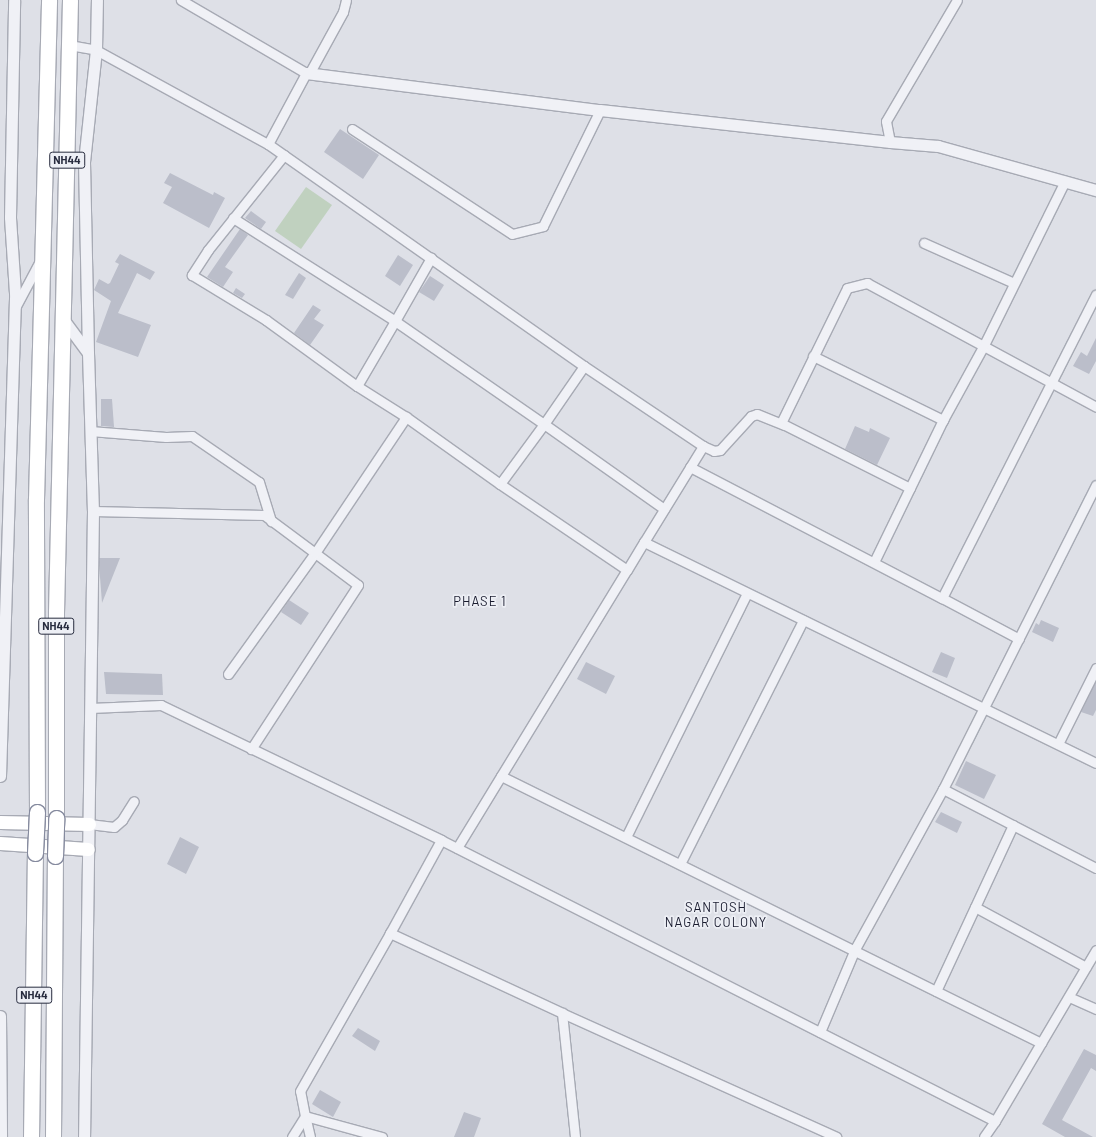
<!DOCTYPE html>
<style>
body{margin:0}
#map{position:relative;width:1096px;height:1137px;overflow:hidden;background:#dee0e7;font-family:Barlow,sans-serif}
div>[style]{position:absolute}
.green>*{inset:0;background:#c0d1bf}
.building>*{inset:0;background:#bbbeca}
.roads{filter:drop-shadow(1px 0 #a7aab4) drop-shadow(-1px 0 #a7aab4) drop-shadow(0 1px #a7aab4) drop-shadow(0 -1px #a7aab4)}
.minor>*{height:9px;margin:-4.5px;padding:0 4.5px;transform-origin:4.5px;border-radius:4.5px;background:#f0f1f6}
.tertiary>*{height:11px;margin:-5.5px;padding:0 5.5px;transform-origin:5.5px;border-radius:5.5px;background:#f0f1f6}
.secondary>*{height:13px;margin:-6.5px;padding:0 6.5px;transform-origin:6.5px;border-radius:6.5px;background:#fff}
.trunk>*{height:15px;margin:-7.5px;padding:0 7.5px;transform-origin:7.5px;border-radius:7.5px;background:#fff}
.bridges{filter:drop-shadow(1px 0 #858a9e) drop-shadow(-1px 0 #858a9e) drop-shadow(0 1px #858a9e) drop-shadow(0 -1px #858a9e)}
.trunk-bridge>*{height:15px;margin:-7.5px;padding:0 7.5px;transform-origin:7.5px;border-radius:7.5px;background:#fff}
span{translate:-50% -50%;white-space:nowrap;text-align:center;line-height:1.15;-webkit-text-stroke:3.5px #edeff5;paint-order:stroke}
.shield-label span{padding:1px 3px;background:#edeff5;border:1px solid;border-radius:3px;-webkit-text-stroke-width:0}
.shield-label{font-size:11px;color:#272b3e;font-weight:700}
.neighbourhood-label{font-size:13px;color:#1a1c2f;letter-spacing:1px}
</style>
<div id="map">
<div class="green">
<i style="clip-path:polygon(306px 187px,332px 205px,301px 249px,275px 231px)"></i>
</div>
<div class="building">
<i style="clip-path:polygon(340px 129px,379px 155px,363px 179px,324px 152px)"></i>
<i style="clip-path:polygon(170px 173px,213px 195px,214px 192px,225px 198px,209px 228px,163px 203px,172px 187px,164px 183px)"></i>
<i style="clip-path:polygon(251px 211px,266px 222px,261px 229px,245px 218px)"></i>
<i style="clip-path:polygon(240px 229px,248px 235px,225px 267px,233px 272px,223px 287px,207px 277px)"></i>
<i style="clip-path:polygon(120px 254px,155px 272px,150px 280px,137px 273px,118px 313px,151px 325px,138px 357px,96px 342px,111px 301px,94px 290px,99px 279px,108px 284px,110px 283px,119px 264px,115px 262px)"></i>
<i style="clip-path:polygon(398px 255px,413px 265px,400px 286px,385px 276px)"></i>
<i style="clip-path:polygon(299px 273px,306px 278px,293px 299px,285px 295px)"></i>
<i style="clip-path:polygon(430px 276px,444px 285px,434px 301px,419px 292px)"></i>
<i style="clip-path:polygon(236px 288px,245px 294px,242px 298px,233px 293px)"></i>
<i style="clip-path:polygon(313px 305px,321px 310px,314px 319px,324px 325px,310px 345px,294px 333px)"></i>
<i style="clip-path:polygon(1096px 338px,1096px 361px,1089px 374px,1073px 366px,1081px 352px,1087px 356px)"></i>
<i style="clip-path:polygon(101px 399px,112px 399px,114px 427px,101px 426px)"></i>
<i style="clip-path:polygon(855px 426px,869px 432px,870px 428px,890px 438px,877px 465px,845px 449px)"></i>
<i style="clip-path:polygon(99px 558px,120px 558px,102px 603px,99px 564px)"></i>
<i style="clip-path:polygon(289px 600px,309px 613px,301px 625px,281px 612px)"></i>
<i style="clip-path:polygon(1041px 620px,1059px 628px,1053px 642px,1032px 632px,1036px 623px,1039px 625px)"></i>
<i style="clip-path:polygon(941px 652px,955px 658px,947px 678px,932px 672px)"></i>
<i style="clip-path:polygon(586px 662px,615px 676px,606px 694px,577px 679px)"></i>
<i style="clip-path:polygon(104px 672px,162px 674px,163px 695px,106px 694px)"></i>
<i style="clip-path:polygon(1096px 681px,1096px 710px,1093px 716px,1081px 712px)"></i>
<i style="clip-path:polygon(966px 761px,996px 775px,984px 799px,955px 785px)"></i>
<i style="clip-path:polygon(941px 812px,962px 822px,957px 833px,935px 822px)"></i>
<i style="clip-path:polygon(180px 837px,199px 847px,186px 874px,167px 864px)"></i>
<i style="clip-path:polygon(358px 1028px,380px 1041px,375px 1051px,352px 1036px)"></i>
<i style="clip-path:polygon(1084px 1049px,1096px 1055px,1096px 1071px,1091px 1068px,1062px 1120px,1093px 1137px,1065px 1137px,1042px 1124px)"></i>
<i style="clip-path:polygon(320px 1090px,341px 1102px,333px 1117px,312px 1104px)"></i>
<i style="clip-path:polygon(464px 1112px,481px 1118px,474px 1137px,454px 1137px)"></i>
</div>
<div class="roads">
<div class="minor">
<i style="left:69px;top:45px;width:27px;rotate:10deg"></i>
<i style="left:96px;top:50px;width:196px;rotate:28.7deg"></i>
<i style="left:268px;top:144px;width:81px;rotate:-61.8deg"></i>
<i style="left:306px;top:73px;width:145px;rotate:-149.7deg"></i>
<i style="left:309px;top:74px;width:71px;rotate:-61.3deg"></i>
<i style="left:343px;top:12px;width:12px;rotate:-76deg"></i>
<i style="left:352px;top:129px;width:191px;rotate:33.3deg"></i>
<i style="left:512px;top:234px;width:32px;rotate:-14deg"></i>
<i style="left:543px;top:226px;width:129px;rotate:-63.8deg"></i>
<i style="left:890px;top:142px;width:21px;rotate:-101deg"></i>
<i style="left:886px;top:121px;width:140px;rotate:-59.6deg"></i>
<i style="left:268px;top:144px;width:386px;rotate:35.1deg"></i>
<i style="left:284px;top:155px;width:122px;rotate:128.7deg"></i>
<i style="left:208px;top:250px;width:30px;rotate:123deg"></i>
<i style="left:192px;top:275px;width:87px;rotate:31.3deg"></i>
<i style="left:266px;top:320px;width:112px;rotate:36deg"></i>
<i style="left:233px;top:218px;width:192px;rotate:32.4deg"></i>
<i style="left:395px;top:321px;width:181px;rotate:34.7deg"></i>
<i style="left:544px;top:424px;width:74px;rotate:126.3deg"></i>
<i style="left:500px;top:484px;width:115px;rotate:-144.5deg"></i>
<i style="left:406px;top:417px;width:58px;rotate:-147.7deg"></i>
<i style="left:357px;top:386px;width:75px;rotate:-59.7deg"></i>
<i style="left:395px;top:321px;width:73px;rotate:-60.3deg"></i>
<i style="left:924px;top:243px;width:98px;rotate:24deg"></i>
<i style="left:15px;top:308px;width:53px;rotate:-62deg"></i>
<i style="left:813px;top:356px;width:145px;rotate:26.2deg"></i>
<i style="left:90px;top:431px;width:76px;rotate:4.5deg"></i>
<i style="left:166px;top:437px;width:26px;rotate:-2deg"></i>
<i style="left:192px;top:436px;width:81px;rotate:34.5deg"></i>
<i style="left:259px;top:482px;width:41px;rotate:72.9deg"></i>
<i style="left:703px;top:446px;width:12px;rotate:24deg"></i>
<i style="left:714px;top:451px;width:6px;rotate:-9deg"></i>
<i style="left:720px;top:450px;width:46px;rotate:-47.6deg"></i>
<i style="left:751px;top:416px;width:6px;rotate:-18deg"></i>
<i style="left:757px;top:414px;width:29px;rotate:22deg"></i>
<i style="left:690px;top:467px;width:284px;rotate:27.5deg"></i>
<i style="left:942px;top:598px;width:340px;rotate:-63.1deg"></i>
<i style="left:500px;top:484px;width:153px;rotate:34.1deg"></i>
<i style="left:910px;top:488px;width:144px;rotate:-153.3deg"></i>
<i style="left:781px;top:423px;width:150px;rotate:-63.9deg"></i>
<i style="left:847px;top:288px;width:21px;rotate:-14deg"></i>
<i style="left:867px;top:283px;width:260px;rotate:28.4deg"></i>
<i style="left:93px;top:511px;width:171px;rotate:1.3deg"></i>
<i style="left:264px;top:515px;width:117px;rotate:36.7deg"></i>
<i style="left:358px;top:585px;width:196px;rotate:123.1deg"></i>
<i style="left:644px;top:542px;width:503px;rotate:26.06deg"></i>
<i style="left:874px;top:562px;width:158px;rotate:-64.1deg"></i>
<i style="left:943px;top:420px;width:83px;rotate:-61.3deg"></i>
<i style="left:983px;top:347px;width:185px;rotate:-63.7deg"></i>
<i style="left:942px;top:598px;width:87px;rotate:28deg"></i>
<i style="left:228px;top:674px;width:149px;rotate:-54.3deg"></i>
<i style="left:315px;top:553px;width:164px;rotate:-56.2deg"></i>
<i style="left:90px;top:708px;width:71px;rotate:-2.4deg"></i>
<i style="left:161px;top:705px;width:311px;rotate:25.7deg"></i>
<i style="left:441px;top:840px;width:106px;rotate:118.7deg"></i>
<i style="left:390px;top:933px;width:190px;rotate:24.9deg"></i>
<i style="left:562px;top:1013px;width:125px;rotate:84deg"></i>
<i style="left:1058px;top:744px;width:85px;rotate:-63.4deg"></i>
<i style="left:501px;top:776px;width:602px;rotate:26.31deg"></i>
<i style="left:1041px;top:1043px;width:91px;rotate:120.5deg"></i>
<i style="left:943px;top:789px;width:172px;rotate:27.3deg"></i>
<i style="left:89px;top:824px;width:25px;rotate:7deg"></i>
<i style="left:114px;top:827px;width:11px;rotate:-41deg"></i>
<i style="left:122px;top:820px;width:22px;rotate:-58deg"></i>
<i style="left:626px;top:837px;width:272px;rotate:-63.6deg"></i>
<i style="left:441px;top:840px;width:621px;rotate:26.9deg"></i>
<i style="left:995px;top:1121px;width:19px;rotate:125deg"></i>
<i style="left:457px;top:848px;width:326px;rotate:-58.6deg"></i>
<i style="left:627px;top:570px;width:33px;rotate:-59deg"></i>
<i style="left:644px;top:542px;width:113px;rotate:-58.4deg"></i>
<i style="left:703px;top:446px;width:143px;rotate:-146.1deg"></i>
<i style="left:584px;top:366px;width:70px;rotate:124.6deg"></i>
<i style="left:544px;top:424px;width:147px;rotate:35.3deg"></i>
<i style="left:680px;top:864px;width:273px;rotate:-63.2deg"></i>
<i style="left:975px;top:907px;width:126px;rotate:28.4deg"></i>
<i style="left:936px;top:991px;width:183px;rotate:-65.1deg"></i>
<i style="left:1069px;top:997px;width:30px;rotate:24deg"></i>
<i style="left:562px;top:1013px;width:301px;rotate:24.3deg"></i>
<i style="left:820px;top:1032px;width:90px;rotate:-67.1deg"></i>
<i style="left:855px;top:949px;width:183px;rotate:-61.2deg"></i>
<i style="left:943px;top:789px;width:340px;rotate:-63.3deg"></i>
<i style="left:1041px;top:1043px;width:108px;rotate:-59.4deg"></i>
<i style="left:292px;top:1137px;width:25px;rotate:-58deg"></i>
<i style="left:305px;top:1116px;width:25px;rotate:-101deg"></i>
<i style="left:300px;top:1091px;width:182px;rotate:-60.3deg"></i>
<i style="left:310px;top:1137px;width:22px;rotate:-103deg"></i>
<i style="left:305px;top:1116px;width:80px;rotate:15.3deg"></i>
</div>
<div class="tertiary">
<i style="left:306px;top:73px;width:296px;rotate:7.2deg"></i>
<i style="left:600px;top:110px;width:292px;rotate:6.3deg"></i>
<i style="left:890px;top:142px;width:48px;rotate:4.8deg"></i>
<i style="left:938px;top:146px;width:164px;rotate:15.6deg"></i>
<i style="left:63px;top:319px;width:42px;rotate:53.7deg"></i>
<i style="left:88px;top:353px;width:158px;rotate:88.2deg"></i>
<i style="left:93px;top:511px;width:626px;rotate:90.82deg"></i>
<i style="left:88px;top:353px;width:191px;rotate:-91.2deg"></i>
<i style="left:84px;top:162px;width:113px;rotate:-83.9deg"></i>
<i style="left:96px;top:50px;width:50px;rotate:-88.9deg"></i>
<i style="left:0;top:776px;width:483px;rotate:-88.2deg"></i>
<i style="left:15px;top:293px;width:76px;rotate:-93.8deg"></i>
<i style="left:10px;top:217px;width:217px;rotate:-88.9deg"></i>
<i style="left:0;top:1016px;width:121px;rotate:89.5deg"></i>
</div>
<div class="secondary">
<i style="left:0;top:822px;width:89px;rotate:1.3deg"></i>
<i style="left:0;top:843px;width:88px;rotate:3.9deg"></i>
</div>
<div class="trunk">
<i style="left:37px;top:812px;width:313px;rotate:-90.2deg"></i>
<i style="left:36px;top:499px;width:499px;rotate:-88.5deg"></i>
<i style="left:56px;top:818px;width:206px;rotate:-90deg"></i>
<i style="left:56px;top:612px;width:612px;rotate:-88.69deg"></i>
<i style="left:31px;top:1137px;width:284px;rotate:-89.2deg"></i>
<i style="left:53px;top:1137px;width:281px;rotate:-89.6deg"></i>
</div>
</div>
<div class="bridges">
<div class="trunk-bridge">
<i style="left:35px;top:853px;width:41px;rotate:-87.2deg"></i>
<i style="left:55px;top:856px;width:38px;rotate:-88deg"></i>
</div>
</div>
<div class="shield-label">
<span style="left:67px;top:160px">NH44</span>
<span style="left:56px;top:626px">NH44</span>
<span style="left:34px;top:995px">NH44</span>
</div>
<div class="neighbourhood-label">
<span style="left:480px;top:601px">PHASE 1</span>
<span style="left:716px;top:915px">SANTOSH<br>NAGAR COLONY</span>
</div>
</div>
